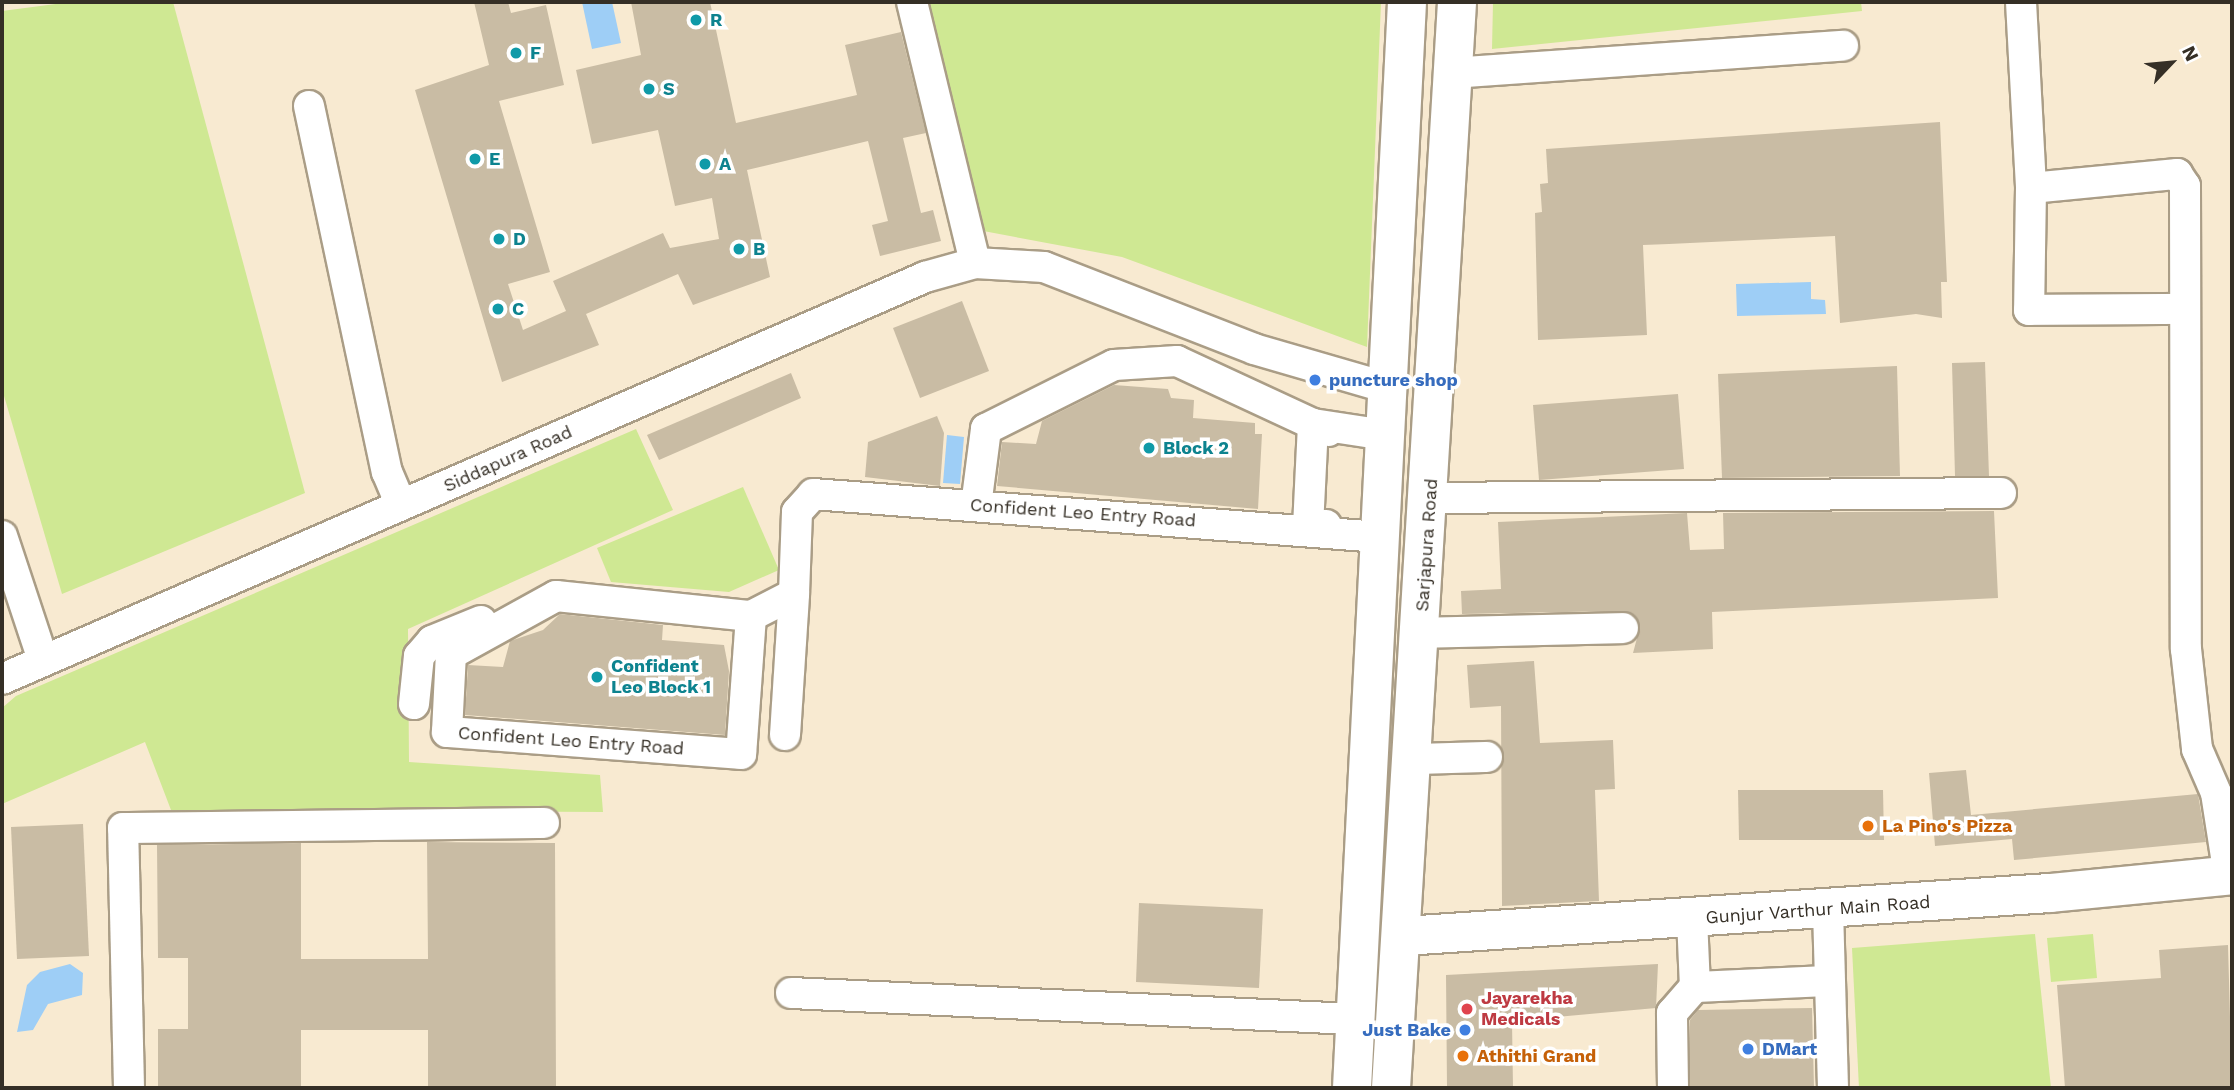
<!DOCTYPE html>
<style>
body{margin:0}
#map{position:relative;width:2234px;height:1090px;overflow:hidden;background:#f8ead1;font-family:"Work Sans",sans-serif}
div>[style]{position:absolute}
.green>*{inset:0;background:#cfe893}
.water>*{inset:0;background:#9ecef6}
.building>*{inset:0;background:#c9bca4}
.roads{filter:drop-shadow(2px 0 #aa9d86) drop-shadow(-2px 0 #aa9d86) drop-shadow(0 2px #aa9d86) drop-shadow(0 -2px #aa9d86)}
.minor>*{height:30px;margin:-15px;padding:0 15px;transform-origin:15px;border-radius:15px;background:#fff}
.major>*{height:38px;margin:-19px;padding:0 19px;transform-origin:19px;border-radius:19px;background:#fff}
.dots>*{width:19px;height:19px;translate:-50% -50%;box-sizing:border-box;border:4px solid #fff;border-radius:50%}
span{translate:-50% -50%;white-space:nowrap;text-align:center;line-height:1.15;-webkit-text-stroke:7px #fff;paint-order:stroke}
.culture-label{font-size:18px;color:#0d838f;font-weight:700}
.left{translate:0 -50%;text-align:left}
.shop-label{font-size:18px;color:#366cbe;font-weight:700}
.right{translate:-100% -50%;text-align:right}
.street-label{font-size:18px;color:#352f26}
.food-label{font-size:18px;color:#c56008;font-weight:700}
.health-label{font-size:18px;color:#be3a42;font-weight:700}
.frame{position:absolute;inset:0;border:4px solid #352f26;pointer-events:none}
.north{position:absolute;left:2136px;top:28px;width:70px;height:70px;-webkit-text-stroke:5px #fff;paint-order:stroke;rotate:64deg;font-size:19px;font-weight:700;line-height:28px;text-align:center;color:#352f26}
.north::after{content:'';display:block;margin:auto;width:24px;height:32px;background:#352f26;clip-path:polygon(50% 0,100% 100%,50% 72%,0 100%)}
</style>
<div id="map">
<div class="green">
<i style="clip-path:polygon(71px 2px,173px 2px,305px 493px,62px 594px,2px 389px,2px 11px)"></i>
<i style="clip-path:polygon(922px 2px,1381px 2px,1367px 347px,1122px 257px,978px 230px)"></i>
<i style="clip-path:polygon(1493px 2px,1861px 2px,1862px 11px,1492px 49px)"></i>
<i style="clip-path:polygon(636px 429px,673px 510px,408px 629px,409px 762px,600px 775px,603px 812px,171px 810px,145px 742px,2px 804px,2px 708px,16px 696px)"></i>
<i style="clip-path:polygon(743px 487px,779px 570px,729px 592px,611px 582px,597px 548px)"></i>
<i style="clip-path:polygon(2035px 934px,2051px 1088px,1859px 1088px,1852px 948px)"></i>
<i style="clip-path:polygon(2093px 934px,2097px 978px,2051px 982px,2047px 938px)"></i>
</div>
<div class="water">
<i style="clip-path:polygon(582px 2px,612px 2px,621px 43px,592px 49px)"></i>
<i style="clip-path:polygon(1811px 282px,1811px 299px,1825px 300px,1826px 314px,1737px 316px,1736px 284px)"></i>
<i style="clip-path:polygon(947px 435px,964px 437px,960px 484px,943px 483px)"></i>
<i style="clip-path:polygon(70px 964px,83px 973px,82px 995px,48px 1004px,33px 1030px,17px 1032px,27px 985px,40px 972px)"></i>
</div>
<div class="building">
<i style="clip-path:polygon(474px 2px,508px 2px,511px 13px,546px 5px,564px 85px,499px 101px,550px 272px,508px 284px,523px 330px,566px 311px,553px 281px,663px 233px,670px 248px,719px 239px,712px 198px,675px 206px,658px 130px,592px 144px,576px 70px,641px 55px,631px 2px,710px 2px,736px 123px,857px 95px,845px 45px,901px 32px,926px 133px,903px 138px,921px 213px,933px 210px,941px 241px,880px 256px,872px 225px,888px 221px,868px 141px,747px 170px,770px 277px,693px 305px,678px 274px,586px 314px,599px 345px,502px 382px,415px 90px,489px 65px)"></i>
<i style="clip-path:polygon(1940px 122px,1947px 282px,1941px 282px,1942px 318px,1916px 314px,1840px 323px,1835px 236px,1669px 244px,1643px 245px,1647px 335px,1538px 340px,1535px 213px,1542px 212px,1540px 184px,1548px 183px,1546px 149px)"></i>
<i style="clip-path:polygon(962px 301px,989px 371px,920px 398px,893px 328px)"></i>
<i style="clip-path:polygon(1985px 362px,1989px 476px,1955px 476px,1952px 363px)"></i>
<i style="clip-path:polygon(1897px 366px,1900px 476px,1722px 478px,1718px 374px)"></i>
<i style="clip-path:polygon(791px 373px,801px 398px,659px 460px,647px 435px)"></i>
<i style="clip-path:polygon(1114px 385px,1168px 389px,1171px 398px,1194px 400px,1193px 418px,1255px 423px,1255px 434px,1262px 434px,1258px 509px,997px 486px,1002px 442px,1036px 444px,1042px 421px)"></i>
<i style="clip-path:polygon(1678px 394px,1684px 469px,1539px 480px,1533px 405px)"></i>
<i style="clip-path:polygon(937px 416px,944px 433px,940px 486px,865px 477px,868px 442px)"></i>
<i style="clip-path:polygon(1994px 511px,1998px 598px,1712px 612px,1713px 649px,1633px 653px,1640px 627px,1623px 611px,1462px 614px,1461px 591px,1501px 589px,1498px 522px,1687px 513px,1690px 550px,1724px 549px,1723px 513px)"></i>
<i style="clip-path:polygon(560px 614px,663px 625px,662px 640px,724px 645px,729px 671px,725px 735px,465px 715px,468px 665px,503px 667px,510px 641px,543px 630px)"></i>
<i style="clip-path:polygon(1534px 661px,1540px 743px,1613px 740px,1615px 789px,1595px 790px,1599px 901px,1502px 906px,1501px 706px,1470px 708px,1467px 665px)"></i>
<i style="clip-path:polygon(1966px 770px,1971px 815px,2198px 794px,2206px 842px,2014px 860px,2012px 839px,1935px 846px,1929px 773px)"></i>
<i style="clip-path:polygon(1738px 790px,1883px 790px,1884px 840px,1739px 840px)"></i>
<i style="clip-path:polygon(83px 824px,89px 956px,17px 959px,11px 827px)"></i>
<i style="clip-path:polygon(427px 842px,555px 843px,556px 1088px,428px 1088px,428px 1030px,301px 1030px,301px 1088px,158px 1088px,158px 1029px,188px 1029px,188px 958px,158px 958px,157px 845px,301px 843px,301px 959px,428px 959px)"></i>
<i style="clip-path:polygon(1139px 903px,1263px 909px,1259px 988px,1136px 982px)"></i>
<i style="clip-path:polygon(2228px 945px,2232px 1088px,2065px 1088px,2057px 985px,2161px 978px,2159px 950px)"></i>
<i style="clip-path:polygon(1658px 964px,1656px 1008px,1512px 1021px,1513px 1088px,1447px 1088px,1446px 975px)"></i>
<i style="clip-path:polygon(1812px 1008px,1814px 1088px,1690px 1088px,1690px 1020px,1698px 1010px)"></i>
</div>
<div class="roads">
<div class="minor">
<i style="left:912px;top:2px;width:268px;rotate:76.4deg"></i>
<i style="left:2021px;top:2px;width:186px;rotate:86.9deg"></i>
<i style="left:2031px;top:188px;width:122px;rotate:90.9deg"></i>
<i style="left:2029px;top:310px;width:155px;rotate:-0.4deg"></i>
<i style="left:1452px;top:73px;width:392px;rotate:-4deg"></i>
<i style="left:309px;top:106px;width:374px;rotate:78deg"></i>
<i style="left:387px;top:472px;width:36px;rotate:67deg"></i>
<i style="left:2031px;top:188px;width:147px;rotate:-5.5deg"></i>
<i style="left:2177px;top:174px;width:14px;rotate:56deg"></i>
<i style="left:2185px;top:186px;width:463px;rotate:89.9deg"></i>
<i style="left:2186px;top:649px;width:101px;rotate:83.7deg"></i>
<i style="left:2197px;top:749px;width:48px;rotate:66.6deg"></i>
<i style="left:2216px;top:793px;width:84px;rotate:81.1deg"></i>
<i style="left:1430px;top:498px;width:571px;rotate:-0.5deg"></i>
<i style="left:976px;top:506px;width:78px;rotate:-82.6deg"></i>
<i style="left:986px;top:429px;width:143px;rotate:-26.6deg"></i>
<i style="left:1114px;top:365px;width:63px;rotate:-3.6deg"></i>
<i style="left:1177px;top:361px;width:150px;rotate:24.9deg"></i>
<i style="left:1313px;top:424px;width:73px;rotate:8.7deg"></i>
<i style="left:1326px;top:525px;width:18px;rotate:174deg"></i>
<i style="left:1308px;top:527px;width:103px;rotate:-87.2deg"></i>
<i style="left:1313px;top:424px;width:17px;rotate:24deg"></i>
<i style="left:2px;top:536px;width:131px;rotate:71.7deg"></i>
<i style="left:751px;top:616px;width:138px;rotate:94.1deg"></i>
<i style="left:741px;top:754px;width:295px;rotate:-175.7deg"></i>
<i style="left:447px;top:732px;width:78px;rotate:-87.1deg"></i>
<i style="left:451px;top:654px;width:120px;rotate:-28.9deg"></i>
<i style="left:556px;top:596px;width:196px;rotate:5.9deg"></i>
<i style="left:751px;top:616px;width:48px;rotate:-27.1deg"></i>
<i style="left:794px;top:594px;width:82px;rotate:-87.9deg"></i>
<i style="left:797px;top:512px;width:24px;rotate:-48deg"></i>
<i style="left:813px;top:494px;width:568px;rotate:4.34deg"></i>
<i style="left:1420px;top:633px;width:203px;rotate:-1.4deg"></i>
<i style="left:2px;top:679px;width:1007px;rotate:-23.53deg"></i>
<i style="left:925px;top:277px;width:52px;rotate:-15.6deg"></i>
<i style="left:975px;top:263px;width:69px;rotate:3.3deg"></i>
<i style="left:1044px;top:267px;width:225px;rotate:21.3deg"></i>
<i style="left:1254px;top:349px;width:140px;rotate:16.2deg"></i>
<i style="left:414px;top:704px;width:48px;rotate:-84.1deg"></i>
<i style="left:419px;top:656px;width:20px;rotate:-49deg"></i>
<i style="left:432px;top:641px;width:53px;rotate:-22.2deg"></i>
<i style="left:785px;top:735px;width:141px;rotate:-86.3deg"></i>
<i style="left:1415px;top:759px;width:72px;rotate:-1.6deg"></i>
<i style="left:1828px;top:909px;width:179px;rotate:88.4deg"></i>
<i style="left:1695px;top:987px;width:133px;rotate:-2.6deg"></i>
<i style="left:791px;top:993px;width:563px;rotate:2.65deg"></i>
<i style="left:129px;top:1088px;width:260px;rotate:-91.3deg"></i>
<i style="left:123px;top:828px;width:421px;rotate:-0.7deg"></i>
<i style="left:1673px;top:1088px;width:75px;rotate:-90.8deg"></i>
<i style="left:1672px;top:1013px;width:35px;rotate:-49deg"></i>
<i style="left:1695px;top:987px;width:68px;rotate:-92.5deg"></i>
</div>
<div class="major">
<i style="left:1404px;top:936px;width:647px;rotate:-3.81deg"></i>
<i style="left:2050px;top:893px;width:183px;rotate:-5.6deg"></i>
<i style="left:1352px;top:1088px;width:1087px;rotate:-87.1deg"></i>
<i style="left:1391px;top:1088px;width:1088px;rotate:-86.52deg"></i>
</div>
</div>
<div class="dots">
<i style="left:696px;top:20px;background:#0f9aa8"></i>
<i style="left:516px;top:53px;background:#0f9aa8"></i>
<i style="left:649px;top:89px;background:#0f9aa8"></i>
<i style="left:475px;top:159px;background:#0f9aa8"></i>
<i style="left:705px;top:164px;background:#0f9aa8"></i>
<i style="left:499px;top:239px;background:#0f9aa8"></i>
<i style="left:739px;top:249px;background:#0f9aa8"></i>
<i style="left:498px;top:309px;background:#0f9aa8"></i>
<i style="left:1315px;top:380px;background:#3f7fe0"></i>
<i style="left:1149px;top:448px;background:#0f9aa8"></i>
<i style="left:597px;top:677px;background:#0f9aa8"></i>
<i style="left:1868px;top:826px;background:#e8710a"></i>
<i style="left:1467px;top:1009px;background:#e0444e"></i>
<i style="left:1465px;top:1030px;background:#3f7fe0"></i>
<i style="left:1748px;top:1049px;background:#3f7fe0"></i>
<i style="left:1463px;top:1056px;background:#e8710a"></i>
</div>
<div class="culture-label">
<span class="left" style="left:710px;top:20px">R</span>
<span class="left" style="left:530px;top:53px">F</span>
<span class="left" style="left:663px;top:89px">S</span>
<span class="left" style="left:489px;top:159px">E</span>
<span class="left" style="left:719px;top:164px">A</span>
<span class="left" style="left:513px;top:239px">D</span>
<span class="left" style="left:753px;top:249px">B</span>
<span class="left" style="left:512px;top:309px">C</span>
<span class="left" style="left:1163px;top:448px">Block 2</span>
<span class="left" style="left:611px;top:677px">Confident<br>Leo Block 1</span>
</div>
<div class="shop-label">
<span class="left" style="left:1329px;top:380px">puncture shop</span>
<span class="right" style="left:1451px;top:1030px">Just Bake</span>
<span class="left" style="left:1762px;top:1049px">DMart</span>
</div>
<div class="street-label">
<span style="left:508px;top:459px;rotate:-24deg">Siddapura Road</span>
<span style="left:1083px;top:513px;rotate:4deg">Confident Leo Entry Road</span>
<span style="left:1427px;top:545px;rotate:-86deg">Sarjapura Road</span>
<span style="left:571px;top:741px;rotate:4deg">Confident Leo Entry Road</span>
<span style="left:1818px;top:910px;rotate:-4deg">Gunjur Varthur Main Road</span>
</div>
<div class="food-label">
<span class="left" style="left:1882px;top:826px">La Pino's Pizza</span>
<span class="left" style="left:1477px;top:1056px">Athithi Grand</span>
</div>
<div class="health-label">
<span class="left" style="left:1481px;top:1009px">Jayarekha<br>Medicals</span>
</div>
<div class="frame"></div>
<div class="north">N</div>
</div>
